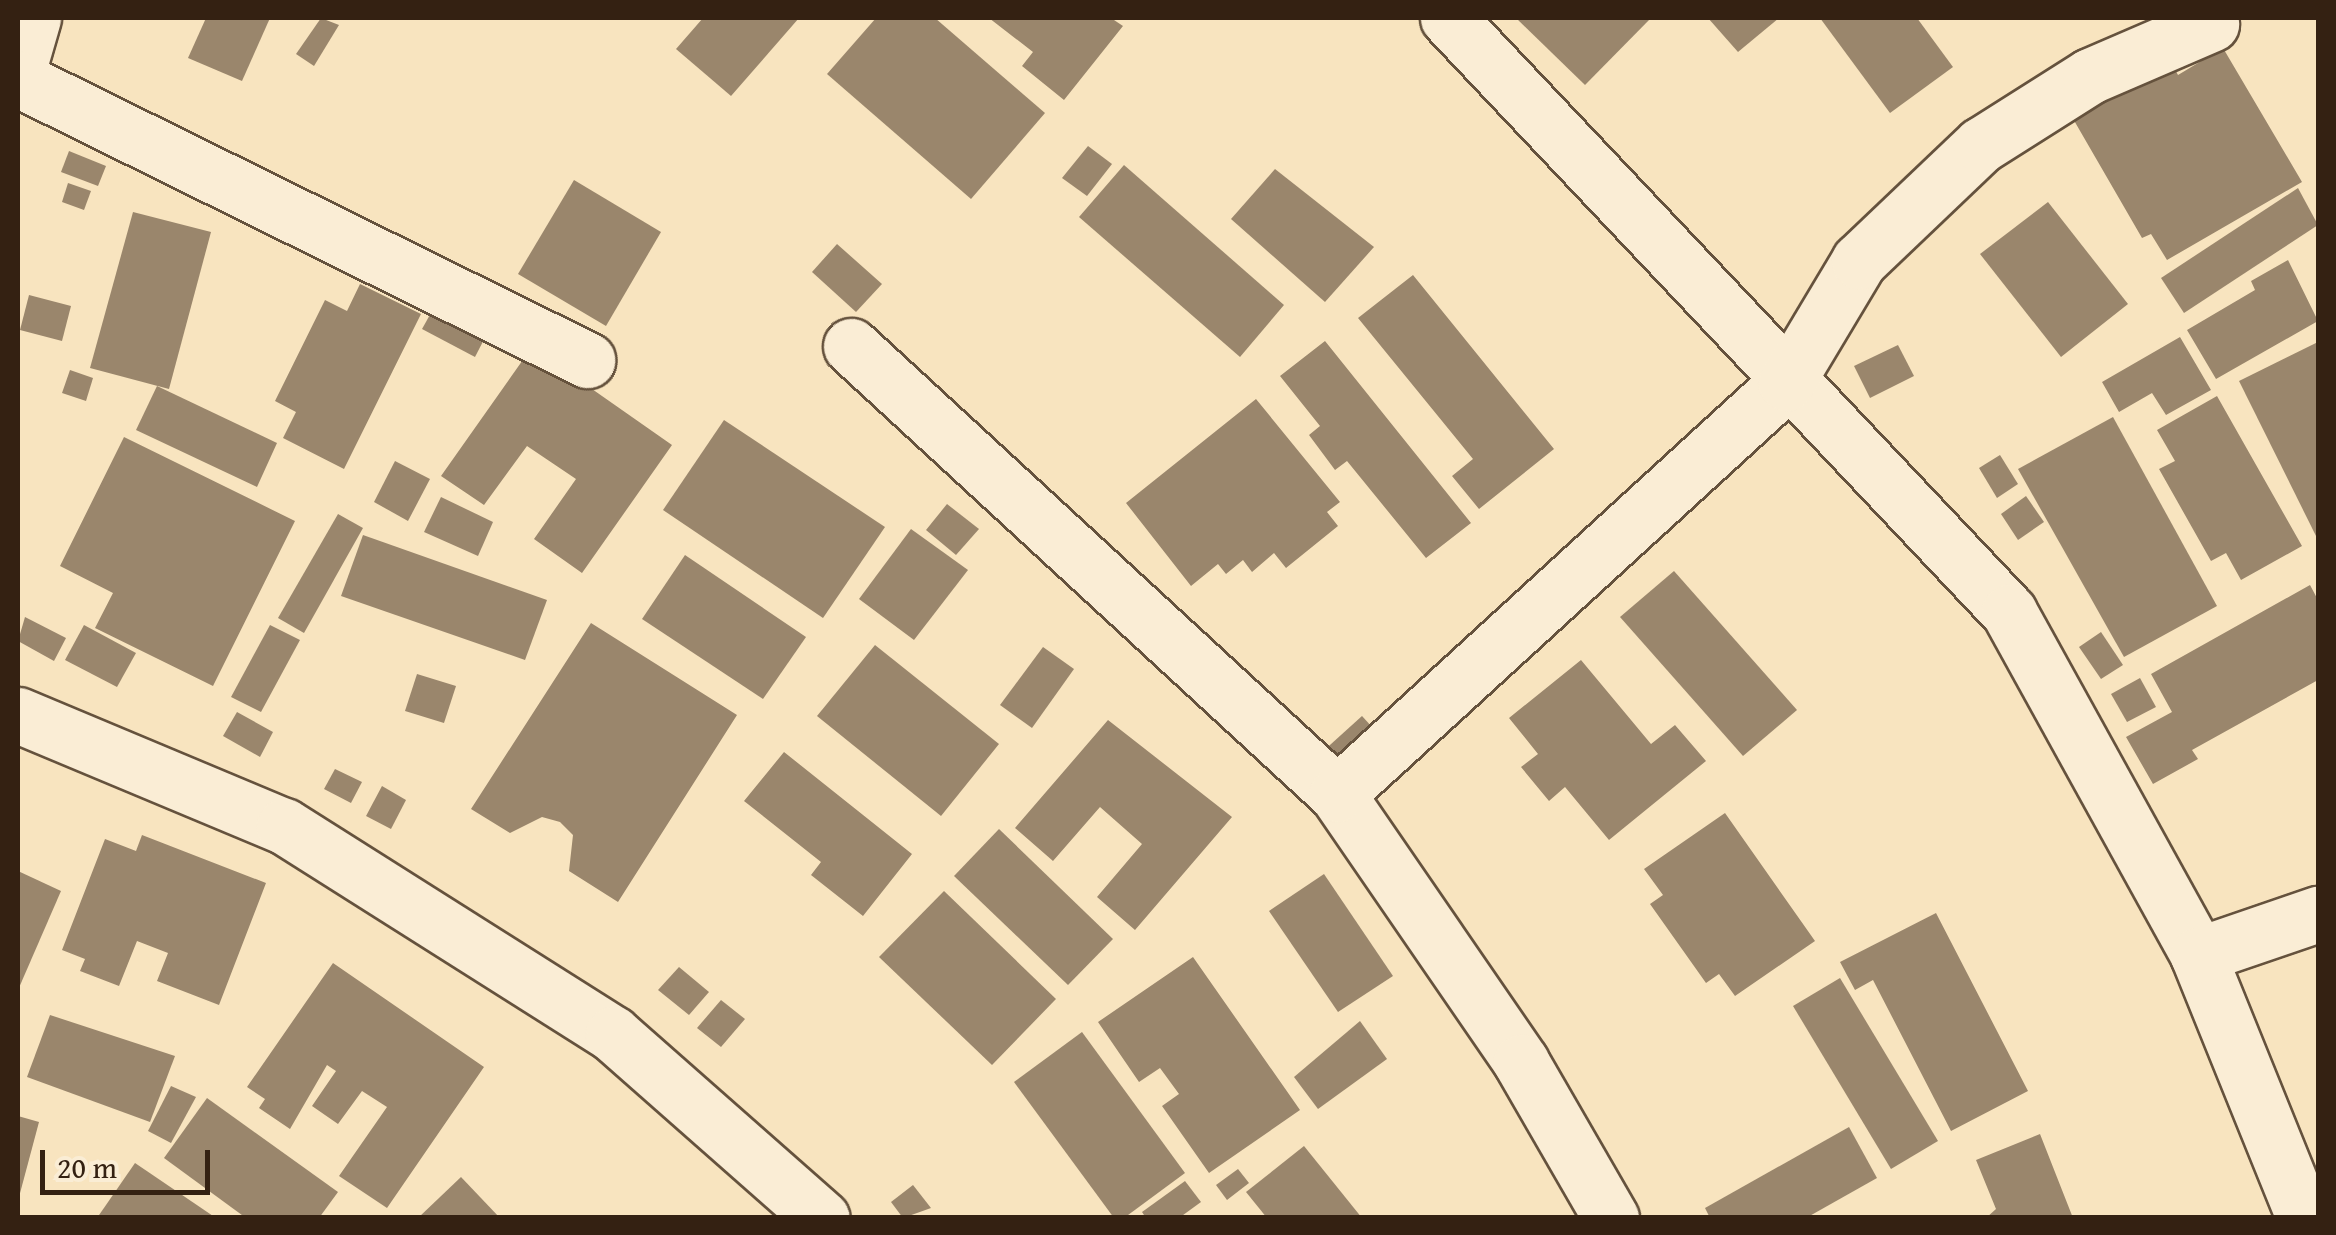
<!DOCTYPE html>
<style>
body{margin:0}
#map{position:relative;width:2336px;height:1235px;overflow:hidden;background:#f8e4bf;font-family:"Gentium Book Plus",serif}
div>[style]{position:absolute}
.building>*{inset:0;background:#9a866c}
.roads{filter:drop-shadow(2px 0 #65523d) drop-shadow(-2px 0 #65523d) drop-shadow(0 2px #65523d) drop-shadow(0 -2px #65523d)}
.minor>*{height:55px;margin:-27.5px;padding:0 27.5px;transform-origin:27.5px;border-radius:27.5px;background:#faedd5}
span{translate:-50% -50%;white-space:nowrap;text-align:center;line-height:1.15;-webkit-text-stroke:8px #faedd5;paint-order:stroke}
.frame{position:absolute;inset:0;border:20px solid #342112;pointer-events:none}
.scale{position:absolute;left:40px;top:1150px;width:170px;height:45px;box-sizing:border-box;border:5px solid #342112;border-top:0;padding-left:12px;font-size:30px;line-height:35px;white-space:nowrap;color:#342112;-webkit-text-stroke:8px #faedd5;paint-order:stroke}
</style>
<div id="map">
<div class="building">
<i style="clip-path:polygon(206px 18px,270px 18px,242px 81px,188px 58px)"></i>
<i style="clip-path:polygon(321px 18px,339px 25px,314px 66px,296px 54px)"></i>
<i style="clip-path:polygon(703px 18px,799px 18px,731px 96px,676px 49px)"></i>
<i style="clip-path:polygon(876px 18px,935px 18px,1045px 113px,971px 199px,827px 74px)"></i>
<i style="clip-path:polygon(989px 18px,1111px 18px,1123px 26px,1064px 100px,1022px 66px,1033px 52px)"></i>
<i style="clip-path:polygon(1516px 18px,1651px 18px,1585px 85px)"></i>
<i style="clip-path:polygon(1708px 18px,1779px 18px,1738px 52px)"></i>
<i style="clip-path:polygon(1820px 18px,1917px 18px,1953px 67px,1890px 113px)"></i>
<i style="clip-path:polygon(2223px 48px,2302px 182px,2167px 260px,2151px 234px,2142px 238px,2072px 117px,2170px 60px,2178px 75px)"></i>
<i style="clip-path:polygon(1088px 146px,1112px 164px,1087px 196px,1062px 178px)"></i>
<i style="clip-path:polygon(69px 151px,106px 166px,98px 186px,61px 172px)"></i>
<i style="clip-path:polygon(1124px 165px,1284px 305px,1240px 357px,1079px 217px)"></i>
<i style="clip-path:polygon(1275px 169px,1374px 247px,1325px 302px,1231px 219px)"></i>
<i style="clip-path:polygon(574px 180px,661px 232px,606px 326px,518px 274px)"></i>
<i style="clip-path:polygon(68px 183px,91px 191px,84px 210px,62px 202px)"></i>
<i style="clip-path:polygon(2298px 188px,2318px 225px,2184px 313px,2161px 278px)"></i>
<i style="clip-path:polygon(2048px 202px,2128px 304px,2061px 357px,1980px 254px)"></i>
<i style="clip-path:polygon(133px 212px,211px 232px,169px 389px,90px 368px)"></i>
<i style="clip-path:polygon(837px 244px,882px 284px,856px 312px,812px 272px)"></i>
<i style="clip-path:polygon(2288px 260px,2318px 321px,2216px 379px,2187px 330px,2255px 290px,2251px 281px)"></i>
<i style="clip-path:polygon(1413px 275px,1554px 449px,1479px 509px,1452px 476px,1473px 459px,1358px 318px)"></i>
<i style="clip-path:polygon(360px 284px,421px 314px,344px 469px,283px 438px,296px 412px,275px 401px,325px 300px,347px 311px)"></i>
<i style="clip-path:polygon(29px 295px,71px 306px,62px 341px,20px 330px)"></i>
<i style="clip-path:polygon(441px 295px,493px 322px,475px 357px,422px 329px)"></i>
<i style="clip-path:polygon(2180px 337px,2211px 390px,2166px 415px,2152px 393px,2119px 412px,2102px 382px)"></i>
<i style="clip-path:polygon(1325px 341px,1471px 523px,1426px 558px,1347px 461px,1335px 470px,1309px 435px,1320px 426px,1280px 376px)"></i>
<i style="clip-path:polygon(2318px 342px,2318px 540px,2239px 381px)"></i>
<i style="clip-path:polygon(1898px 345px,1914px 376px,1870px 398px,1854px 366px)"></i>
<i style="clip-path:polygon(532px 347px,672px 445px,582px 573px,534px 539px,576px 479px,527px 446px,484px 505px,441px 476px)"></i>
<i style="clip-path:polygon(70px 370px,93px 378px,86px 401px,62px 393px)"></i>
<i style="clip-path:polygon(157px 386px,277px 443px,257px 487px,136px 430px)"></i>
<i style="clip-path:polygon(2217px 396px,2302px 546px,2241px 580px,2226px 553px,2211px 561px,2159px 469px,2175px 461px,2157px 430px)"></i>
<i style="clip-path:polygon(1256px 399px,1340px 502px,1327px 512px,1338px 526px,1286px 568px,1274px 553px,1252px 572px,1243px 560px,1226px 574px,1218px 564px,1191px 586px,1126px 503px)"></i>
<i style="clip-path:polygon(2113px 417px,2217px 606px,2124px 657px,2018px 469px)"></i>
<i style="clip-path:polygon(724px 420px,885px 527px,823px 618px,663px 510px)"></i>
<i style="clip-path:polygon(124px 437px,295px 521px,213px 686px,95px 628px,113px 593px,60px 566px)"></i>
<i style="clip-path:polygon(2000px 455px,2018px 484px,1997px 498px,1979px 468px)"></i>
<i style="clip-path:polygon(395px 461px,430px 479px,408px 521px,374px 502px)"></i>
<i style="clip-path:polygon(2026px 496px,2044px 522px,2018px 540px,2001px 514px)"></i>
<i style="clip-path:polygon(441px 497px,493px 522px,478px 556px,424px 532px)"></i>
<i style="clip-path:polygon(947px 504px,979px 529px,956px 555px,926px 530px)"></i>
<i style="clip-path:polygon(338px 514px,363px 528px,304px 633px,278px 618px)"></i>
<i style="clip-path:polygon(911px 529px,968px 570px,914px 640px,859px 599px)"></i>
<i style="clip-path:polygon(363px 535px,547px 600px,525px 660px,341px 596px)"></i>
<i style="clip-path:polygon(685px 555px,806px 637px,763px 699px,642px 619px)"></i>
<i style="clip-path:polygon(1674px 571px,1797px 710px,1743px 756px,1620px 617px)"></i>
<i style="clip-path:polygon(2310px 585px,2318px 600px,2318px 680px,2192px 750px,2198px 759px,2153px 784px,2126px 737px,2172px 712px,2151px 674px)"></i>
<i style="clip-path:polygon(25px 617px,66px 638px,54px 661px,18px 641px)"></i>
<i style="clip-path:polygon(591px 623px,737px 715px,618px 902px,569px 871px,573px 835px,560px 822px,542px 817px,510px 833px,471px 809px)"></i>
<i style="clip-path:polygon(84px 625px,136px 653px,117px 687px,65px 660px)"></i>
<i style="clip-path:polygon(270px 625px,300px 640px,261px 712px,231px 697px)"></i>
<i style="clip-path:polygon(2101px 632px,2123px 665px,2101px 679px,2079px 647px)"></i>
<i style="clip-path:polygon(875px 645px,999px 744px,941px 816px,817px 716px)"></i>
<i style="clip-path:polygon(1043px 647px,1074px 669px,1032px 728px,1000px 705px)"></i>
<i style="clip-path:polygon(1581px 660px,1651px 744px,1675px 725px,1706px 761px,1609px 840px,1565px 787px,1549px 801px,1521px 767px,1538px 754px,1509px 718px)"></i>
<i style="clip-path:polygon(417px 674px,456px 686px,444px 723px,405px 711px)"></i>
<i style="clip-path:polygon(2140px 678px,2156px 707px,2127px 722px,2111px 694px)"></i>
<i style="clip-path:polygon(237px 712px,273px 732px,260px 757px,223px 736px)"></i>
<i style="clip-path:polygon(1362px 716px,1383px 739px,1339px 777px,1320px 754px)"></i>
<i style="clip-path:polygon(1108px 720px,1232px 817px,1135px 930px,1097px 897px,1142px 844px,1100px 807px,1053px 861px,1015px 828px)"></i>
<i style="clip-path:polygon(784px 752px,912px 854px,863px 916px,811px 875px,821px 862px,744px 801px)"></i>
<i style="clip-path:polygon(335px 769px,362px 782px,351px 803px,324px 789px)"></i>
<i style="clip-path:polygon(382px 786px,406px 800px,391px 829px,366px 816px)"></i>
<i style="clip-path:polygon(1725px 813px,1815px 941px,1735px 996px,1719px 974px,1706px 983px,1650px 904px,1663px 895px,1644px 869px)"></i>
<i style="clip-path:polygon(999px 829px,1113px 939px,1068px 985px,954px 876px)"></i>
<i style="clip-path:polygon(142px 835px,266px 883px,219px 1005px,157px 981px,168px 953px,137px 941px,119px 986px,80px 971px,85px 959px,62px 950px,105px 839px,136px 851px)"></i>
<i style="clip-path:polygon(18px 871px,61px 891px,18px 990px)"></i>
<i style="clip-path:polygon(1324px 874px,1393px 976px,1338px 1012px,1269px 911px)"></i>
<i style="clip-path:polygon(944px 891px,1056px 999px,992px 1065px,879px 957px)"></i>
<i style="clip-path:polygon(1936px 913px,2028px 1091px,1951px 1131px,1873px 980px,1855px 990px,1840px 962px)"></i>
<i style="clip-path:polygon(1193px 957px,1300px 1110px,1209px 1173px,1162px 1106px,1179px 1094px,1160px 1068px,1139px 1082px,1098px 1022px)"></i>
<i style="clip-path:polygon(333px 963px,484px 1067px,387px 1208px,339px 1176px,387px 1107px,362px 1091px,338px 1124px,312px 1106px,336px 1071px,327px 1065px,290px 1129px,259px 1108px,265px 1099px,247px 1087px)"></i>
<i style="clip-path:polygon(679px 967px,709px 992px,689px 1015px,658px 990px)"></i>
<i style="clip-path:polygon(1840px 978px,1938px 1141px,1891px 1169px,1793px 1006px)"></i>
<i style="clip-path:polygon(721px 1000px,745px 1019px,721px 1047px,697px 1028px)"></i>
<i style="clip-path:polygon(50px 1015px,175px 1056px,150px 1122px,27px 1077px)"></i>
<i style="clip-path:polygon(1360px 1021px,1387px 1059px,1318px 1109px,1294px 1077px)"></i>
<i style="clip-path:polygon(1082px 1032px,1185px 1173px,1124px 1218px,1114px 1218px,1014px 1082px)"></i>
<i style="clip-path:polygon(171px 1086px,196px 1097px,171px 1143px,148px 1131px)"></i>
<i style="clip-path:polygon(207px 1098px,338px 1192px,319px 1218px,246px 1218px,164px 1158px)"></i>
<i style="clip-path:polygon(18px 1116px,39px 1122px,19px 1197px,18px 1196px)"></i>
<i style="clip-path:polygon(1849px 1127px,1877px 1178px,1806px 1218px,1710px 1218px,1705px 1208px)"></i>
<i style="clip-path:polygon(2040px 1134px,2073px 1218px,1986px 1218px,1996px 1209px,1976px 1160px)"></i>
<i style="clip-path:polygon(1304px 1146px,1362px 1218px,1267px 1218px,1246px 1192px)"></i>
<i style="clip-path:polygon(135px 1163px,216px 1218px,97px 1218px)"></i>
<i style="clip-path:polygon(1238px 1169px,1249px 1183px,1227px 1200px,1216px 1185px)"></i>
<i style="clip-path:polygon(461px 1177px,500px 1218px,418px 1218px)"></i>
<i style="clip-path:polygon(1185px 1181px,1201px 1202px,1179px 1218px,1146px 1218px,1142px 1212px)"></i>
<i style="clip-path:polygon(913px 1185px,931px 1208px,903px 1218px,891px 1202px)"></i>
</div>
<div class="roads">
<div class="minor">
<i style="left:1448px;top:18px;width:817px;rotate:46.64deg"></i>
<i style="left:2009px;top:612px;width:392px;rotate:61.1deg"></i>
<i style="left:2198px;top:955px;width:284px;rotate:68deg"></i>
<i style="left:18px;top:70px;width:54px;rotate:-73.9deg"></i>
<i style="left:18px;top:79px;width:635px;rotate:26.28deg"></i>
<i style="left:851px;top:346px;width:661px;rotate:42.67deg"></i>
<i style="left:1337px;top:794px;width:325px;rotate:55.5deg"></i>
<i style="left:1521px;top:1062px;width:180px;rotate:60deg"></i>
<i style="left:18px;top:715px;width:288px;rotate:22.7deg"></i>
<i style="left:284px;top:826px;width:389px;rotate:32.3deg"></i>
<i style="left:613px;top:1034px;width:278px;rotate:41.4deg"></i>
<i style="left:1337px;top:794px;width:609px;rotate:-42.47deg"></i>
<i style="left:1786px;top:383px;width:142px;rotate:-59.1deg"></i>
<i style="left:1859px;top:261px;width:168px;rotate:-43.6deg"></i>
<i style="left:1981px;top:145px;width:129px;rotate:-32.3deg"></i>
<i style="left:2090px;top:76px;width:132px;rotate:-23.3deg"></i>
<i style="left:2198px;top:955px;width:127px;rotate:-18.9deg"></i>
</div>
</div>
<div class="frame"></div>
<div class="scale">20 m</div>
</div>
